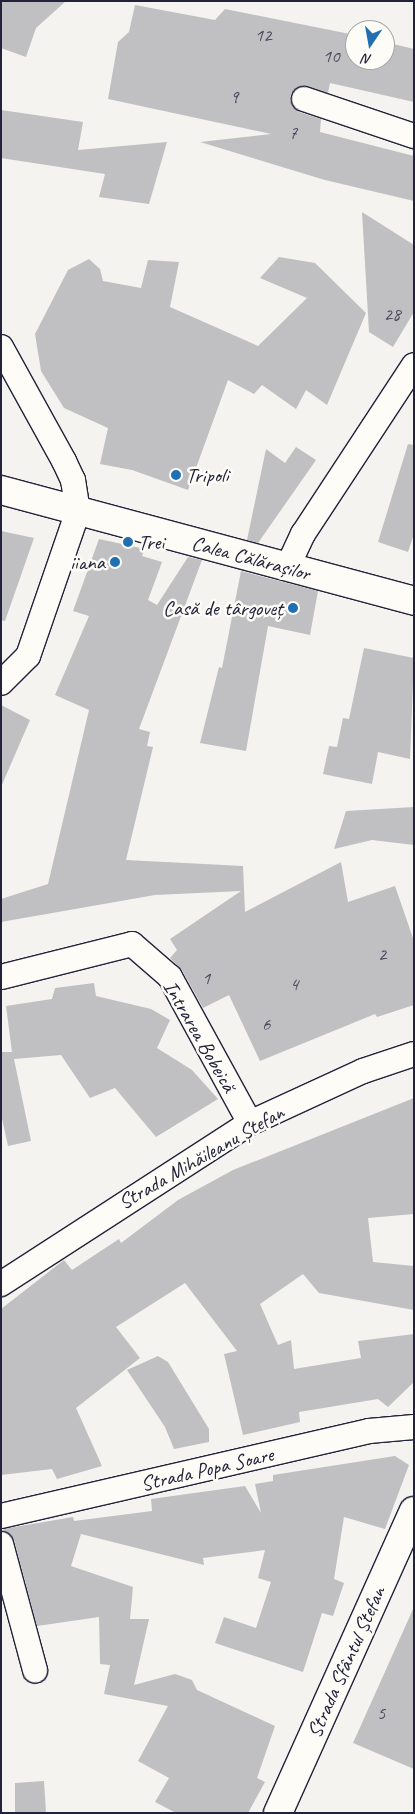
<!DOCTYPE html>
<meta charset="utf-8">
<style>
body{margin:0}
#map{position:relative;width:415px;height:1814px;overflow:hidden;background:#f4f3ef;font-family:Caveat,sans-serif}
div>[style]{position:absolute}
.building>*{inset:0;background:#c0bfc2}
.roads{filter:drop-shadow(1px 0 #22223b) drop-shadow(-1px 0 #22223b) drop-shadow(0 1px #22223b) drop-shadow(0 -1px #22223b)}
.street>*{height:24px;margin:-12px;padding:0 12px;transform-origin:12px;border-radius:12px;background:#fdfcf7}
.secondary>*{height:28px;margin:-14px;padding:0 14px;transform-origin:14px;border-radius:14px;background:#fdfcf7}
.dots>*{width:14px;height:14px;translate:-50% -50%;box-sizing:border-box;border:2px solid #fdfcf7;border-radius:50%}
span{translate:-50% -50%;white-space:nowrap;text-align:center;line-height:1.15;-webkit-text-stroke:5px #fdfcf7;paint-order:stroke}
.number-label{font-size:19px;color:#4a495d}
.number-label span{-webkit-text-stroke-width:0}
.poi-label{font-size:21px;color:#22223b}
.left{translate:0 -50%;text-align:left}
.right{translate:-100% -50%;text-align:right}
.street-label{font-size:21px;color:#22223b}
.frame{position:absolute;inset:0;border:2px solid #22223b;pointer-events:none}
.north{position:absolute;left:345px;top:20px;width:50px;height:50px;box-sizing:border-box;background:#fdfcf7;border:1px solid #a5a5ac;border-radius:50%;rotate:192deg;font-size:14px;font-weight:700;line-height:20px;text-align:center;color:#22223b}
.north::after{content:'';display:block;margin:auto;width:18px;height:22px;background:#1f6fb2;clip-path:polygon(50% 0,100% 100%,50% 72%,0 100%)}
</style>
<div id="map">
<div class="building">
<i style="clip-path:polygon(1px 1px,66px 1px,36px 28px,26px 57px,1px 48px)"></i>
<i style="clip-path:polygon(135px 5px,215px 20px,225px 9px,355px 35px,355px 60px,385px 60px,385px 42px,414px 49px,414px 102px,330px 83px,328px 93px,301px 86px,291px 94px,290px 101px,299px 112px,321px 119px,320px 132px,414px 156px,414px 201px,325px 180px,200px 142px,271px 134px,108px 99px,118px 42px,129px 32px)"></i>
<i style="clip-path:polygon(1px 110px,83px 122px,78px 150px,167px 142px,149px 204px,99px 197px,105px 174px,1px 158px)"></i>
<i style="clip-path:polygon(362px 212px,414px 245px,414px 312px,393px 347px,369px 332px)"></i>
<i style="clip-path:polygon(279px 257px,315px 263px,366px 313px,327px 405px,306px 390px,296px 409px,262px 385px,254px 394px,228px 380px,188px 490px,132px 470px,100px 464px,108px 428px,64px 408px,41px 371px,35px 334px,68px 270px,89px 259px,100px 269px,103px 281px,141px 288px,148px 260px,179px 262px,170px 307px,258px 346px,307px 298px,260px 278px)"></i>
<i style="clip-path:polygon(408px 444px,414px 445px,414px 534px,408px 552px,378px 542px)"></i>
<i style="clip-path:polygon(296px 447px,316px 460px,258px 543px,247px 540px,266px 449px,285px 463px)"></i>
<i style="clip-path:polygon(1px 531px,34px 538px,5px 621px,1px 620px)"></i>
<i style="clip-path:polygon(99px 539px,145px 549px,142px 556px,162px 562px,148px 600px,157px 605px,188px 557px,202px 560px,139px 729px,150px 732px,147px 746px,153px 747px,126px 860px,243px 866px,245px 912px,341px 862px,348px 902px,395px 886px,414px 941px,414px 1005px,377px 1017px,375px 1014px,260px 1061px,229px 995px,203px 1008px,182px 970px,170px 958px,177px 950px,170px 939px,241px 891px,155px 895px,1px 922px,1px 899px,48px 884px,89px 710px,55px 695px,89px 616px,73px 611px)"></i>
<i style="clip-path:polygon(241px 571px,318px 591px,310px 635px,268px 626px,246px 751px,200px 743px,219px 667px,222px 668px)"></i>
<i style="clip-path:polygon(364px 648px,414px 658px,410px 759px,378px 752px,372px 784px,323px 774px,329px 746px,337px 747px,343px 718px,349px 719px)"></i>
<i style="clip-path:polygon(1px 705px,30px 720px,1px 787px)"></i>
<i style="clip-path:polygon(414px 807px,414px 845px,372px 840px,334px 849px,346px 811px)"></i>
<i style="clip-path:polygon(94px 983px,96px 996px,151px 1009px,170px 1020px,157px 1048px,192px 1070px,218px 1099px,156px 1137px,115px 1088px,90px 1098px,61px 1055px,14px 1059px,31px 1141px,8px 1146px,1px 1114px,1px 1052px,12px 1052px,6px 1006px,52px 999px,55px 988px)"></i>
<i style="clip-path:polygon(414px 1098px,414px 1214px,368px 1218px,373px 1262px,414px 1266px,414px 1310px,319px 1293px,303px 1274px,260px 1304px,278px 1345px,291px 1340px,294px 1369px,361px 1358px,358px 1341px,414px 1334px,414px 1382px,388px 1407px,378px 1399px,299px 1412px,300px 1422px,243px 1435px,224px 1354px,237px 1351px,185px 1283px,116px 1327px,140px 1358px,76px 1408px,102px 1466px,57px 1479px,52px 1469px,1px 1475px,1px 1309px,64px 1260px,72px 1270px,119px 1239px,121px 1243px,178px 1200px,233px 1170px)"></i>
<i style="clip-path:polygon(158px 1356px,168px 1362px,209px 1429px,209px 1442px,174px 1449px,165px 1427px,127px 1370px)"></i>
<i style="clip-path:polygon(395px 1456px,409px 1465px,385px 1529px,344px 1517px,334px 1579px,344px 1583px,333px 1616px,322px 1613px,303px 1672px,215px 1643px,224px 1617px,256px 1628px,271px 1582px,258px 1578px,265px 1550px,203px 1558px,204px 1565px,81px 1534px,71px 1566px,133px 1587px,130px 1619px,149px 1619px,134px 1685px,175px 1674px,192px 1680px,197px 1690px,275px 1726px,257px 1778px,265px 1782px,248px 1813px,176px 1813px,155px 1802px,169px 1778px,138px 1761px,168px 1706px,104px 1694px,110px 1665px,100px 1664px,99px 1617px,37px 1626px,14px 1540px,3px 1529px,73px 1517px,74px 1521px,152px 1511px,151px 1499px,245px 1486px,261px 1513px,255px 1484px,273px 1481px,273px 1475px)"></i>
<i style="clip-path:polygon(414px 1607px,414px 1769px,353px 1743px)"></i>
<i style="clip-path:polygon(44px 1781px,46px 1813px,15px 1813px,15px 1783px)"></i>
</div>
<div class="roads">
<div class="street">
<i style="left:304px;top:99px;width:116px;rotate:18.6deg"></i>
<i style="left:1px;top:347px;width:130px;rotate:61.1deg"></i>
<i style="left:64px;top:461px;width:21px;rotate:65deg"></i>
<i style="left:73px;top:480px;width:31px;rotate:81deg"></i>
<i style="left:78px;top:511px;width:153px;rotate:109deg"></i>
<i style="left:28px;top:656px;width:38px;rotate:135deg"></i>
<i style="left:287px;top:568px;width:38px;rotate:-65deg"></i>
<i style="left:303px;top:534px;width:202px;rotate:-56.7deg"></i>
<i style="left:1px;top:977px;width:135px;rotate:-14.1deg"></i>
<i style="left:132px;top:944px;width:50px;rotate:41deg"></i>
<i style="left:170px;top:977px;width:166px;rotate:61.3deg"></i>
<i style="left:1px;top:1284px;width:297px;rotate:-32.9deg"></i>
<i style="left:250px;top:1123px;width:124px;rotate:-24.7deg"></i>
<i style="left:363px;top:1071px;width:54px;rotate:-18.4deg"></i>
<i style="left:1px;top:1516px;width:378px;rotate:-13deg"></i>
<i style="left:369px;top:1431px;width:45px;rotate:-5.1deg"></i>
<i style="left:1px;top:1544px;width:131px;rotate:74.9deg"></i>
</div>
<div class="secondary">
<i style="left:1px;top:490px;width:428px;rotate:15deg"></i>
<i style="left:278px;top:1813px;width:331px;rotate:-65.8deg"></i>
</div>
</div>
<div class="dots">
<i style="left:176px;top:475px;background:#1f6fb2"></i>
<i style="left:128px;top:542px;background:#1f6fb2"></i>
<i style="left:115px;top:562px;background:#1f6fb2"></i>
<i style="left:293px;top:608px;background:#1f6fb2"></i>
</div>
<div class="number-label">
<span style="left:263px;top:36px">12</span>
<span style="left:331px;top:57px">10</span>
<span style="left:234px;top:98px">9</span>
<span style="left:293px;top:134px">7</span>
<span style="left:392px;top:315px">28</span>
<span style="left:382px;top:955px">2</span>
<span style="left:206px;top:979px">1</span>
<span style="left:294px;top:985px">4</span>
<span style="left:266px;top:1025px">6</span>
<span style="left:381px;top:1714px">5</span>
</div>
<div class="poi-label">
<span class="left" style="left:186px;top:475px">Tripoli</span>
<span class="left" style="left:138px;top:542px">Trei</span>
<span class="right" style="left:105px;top:562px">iiana</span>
<span class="right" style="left:283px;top:608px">Casă de târgoveț</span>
</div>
<div class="street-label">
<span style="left:251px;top:558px;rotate:15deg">Calea Călărașilor</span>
<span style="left:200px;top:1036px;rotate:60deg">Intrarea Bobeică</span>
<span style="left:201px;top:1157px;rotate:-30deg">Strada Mihăileanu Ștefan</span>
<span style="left:207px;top:1469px;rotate:-13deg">Strada Popa Soare</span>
<span style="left:346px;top:1662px;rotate:-66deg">Strada Sfântul Ștefan</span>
</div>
<div class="frame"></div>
<div class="north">N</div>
</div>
